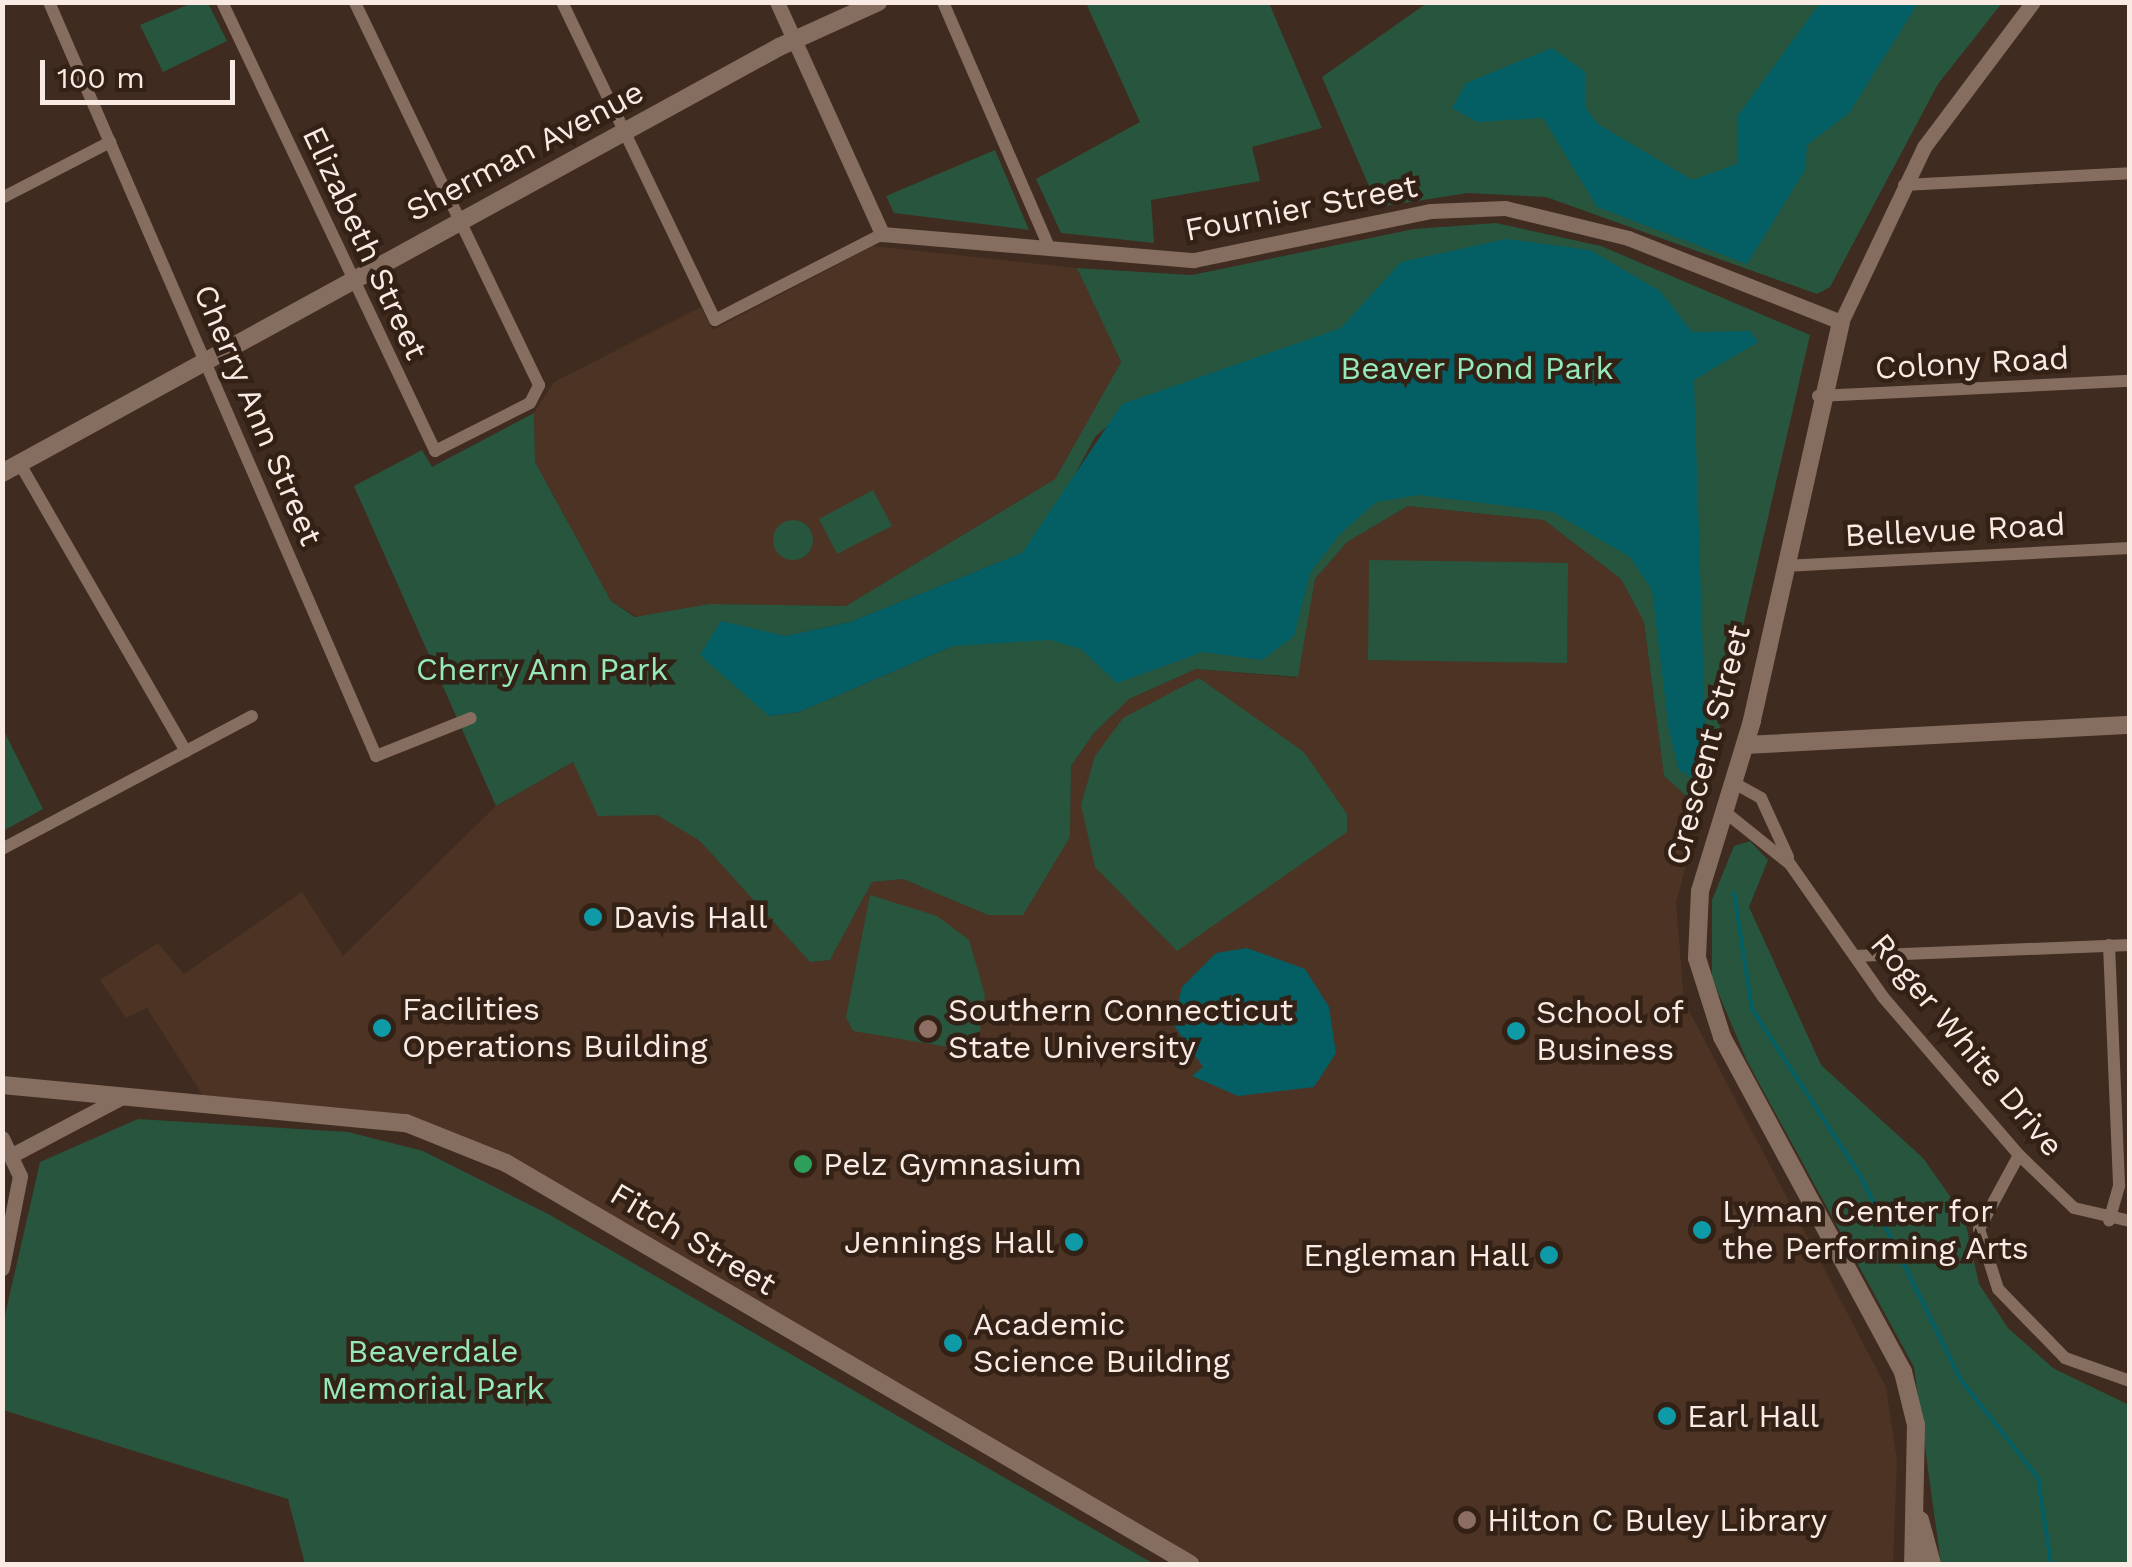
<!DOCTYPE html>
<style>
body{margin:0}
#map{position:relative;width:2132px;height:1567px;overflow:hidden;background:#3f2b1f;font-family:"Work Sans",sans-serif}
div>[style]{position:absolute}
.built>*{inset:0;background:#4d3323}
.green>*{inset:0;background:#28553e}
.round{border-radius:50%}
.water>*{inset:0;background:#045f65}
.stream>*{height:4px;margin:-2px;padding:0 2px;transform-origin:2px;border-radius:2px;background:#045f65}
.minor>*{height:12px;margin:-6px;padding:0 6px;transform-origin:6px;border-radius:6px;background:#856e60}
.tertiary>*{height:15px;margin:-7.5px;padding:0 7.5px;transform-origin:7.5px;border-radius:7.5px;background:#856e60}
.secondary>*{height:18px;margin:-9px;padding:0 9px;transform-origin:9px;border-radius:9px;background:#856e60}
.dots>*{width:28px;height:28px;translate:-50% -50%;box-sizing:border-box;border:5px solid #342116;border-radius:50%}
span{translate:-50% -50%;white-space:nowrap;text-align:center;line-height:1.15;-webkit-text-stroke:9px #342116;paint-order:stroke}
.street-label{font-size:32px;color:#f9ebe4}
.park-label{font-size:32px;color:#95e9bb}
.poi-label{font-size:32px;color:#f9ebe4}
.left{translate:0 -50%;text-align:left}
.right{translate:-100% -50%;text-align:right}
.frame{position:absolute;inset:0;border:5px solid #f9ebe4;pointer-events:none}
.scale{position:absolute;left:40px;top:60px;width:195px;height:45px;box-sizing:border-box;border:5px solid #f9ebe4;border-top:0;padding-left:12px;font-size:30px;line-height:35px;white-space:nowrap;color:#f9ebe4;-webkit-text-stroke:8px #342116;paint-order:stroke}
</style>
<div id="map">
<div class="built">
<i style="clip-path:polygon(873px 246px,1077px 268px,1121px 362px,1055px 479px,846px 606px,709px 604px,638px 617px,611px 601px,535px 462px,534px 413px,554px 382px,701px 307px,713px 330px)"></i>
<i style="clip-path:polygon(1408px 506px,1544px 520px,1621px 579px,1644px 622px,1664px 776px,1701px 809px,1676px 903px,1684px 1001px,1886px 1387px,1897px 1461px,1893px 1564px,1190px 1564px,506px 1163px,406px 1123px,207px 1102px,147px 1008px,126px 1018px,100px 980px,158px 943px,184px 974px,302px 892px,343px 956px,496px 806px,573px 762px,616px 812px,658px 815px,700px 841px,810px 962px,830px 960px,872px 882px,903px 879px,988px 915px,1070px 837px,1071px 766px,1094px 733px,1129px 699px,1196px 669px,1297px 678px,1315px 579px,1347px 542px)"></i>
</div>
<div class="green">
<i style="clip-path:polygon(192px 3px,208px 3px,227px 41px,163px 72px,140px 25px)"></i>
<i style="clip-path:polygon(1086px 3px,1269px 3px,1322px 128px,1252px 147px,1260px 181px,1151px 200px,1154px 243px,1061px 233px,1036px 179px,1140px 122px)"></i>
<i style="clip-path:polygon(1427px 3px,2002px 3px,1938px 84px,1830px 287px,1817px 294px,1546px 197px,1468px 193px,1378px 207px,1322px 77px)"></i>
<i style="clip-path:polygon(995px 150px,1029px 230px,894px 213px,886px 196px)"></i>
<i style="clip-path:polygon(evenodd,1496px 223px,1601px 246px,1810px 335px,1701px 809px,1664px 776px,1644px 622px,1621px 579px,1544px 520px,1408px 506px,1347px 542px,1315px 579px,1298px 677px,1196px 669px,1129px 699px,1094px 733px,1071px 766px,1070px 837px,1023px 915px,988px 915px,903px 879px,872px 882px,830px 960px,810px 962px,700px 841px,657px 815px,598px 816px,573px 762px,496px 806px,354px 486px,422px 450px,432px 467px,534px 413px,535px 462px,611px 601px,635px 617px,709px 604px,846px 606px,1055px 479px,1121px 362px,1077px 268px,1192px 275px,1414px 229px,1496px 223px,1138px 399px,1203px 539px,799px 712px,769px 716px,722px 671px,731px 625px,785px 636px,850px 622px,1022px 553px,1045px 530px,1095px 437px,1138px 399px)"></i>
<i style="clip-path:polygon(873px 490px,892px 526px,837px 554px,819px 519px)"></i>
<i class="round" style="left:773px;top:520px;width:40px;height:40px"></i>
<i style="clip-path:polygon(1369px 560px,1568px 563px,1567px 663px,1368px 660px)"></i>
<i style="clip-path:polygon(1199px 678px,1304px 752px,1347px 814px,1347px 832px,1177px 951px,1095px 867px,1081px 805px,1095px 756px,1123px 718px)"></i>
<i style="clip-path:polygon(3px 729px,43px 809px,3px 831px,2px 831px)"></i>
<i style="clip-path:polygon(1750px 841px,1768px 860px,1749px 907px,1821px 1065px,1923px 1158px,1964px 1216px,1979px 1284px,2008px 1328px,2053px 1368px,2129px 1405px,2129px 1564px,1941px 1564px,1914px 1367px,1747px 1061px,1712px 978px,1712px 900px,1734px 846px)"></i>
<i style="clip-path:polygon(870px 895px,937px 916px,969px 940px,985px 995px,977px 1052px,853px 1031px,846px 1017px)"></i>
<i style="clip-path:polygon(138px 1119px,348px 1132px,423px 1151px,550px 1215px,1154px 1564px,305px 1564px,288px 1499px,3px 1410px,3px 1324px,40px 1162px)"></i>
</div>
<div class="water">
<i style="clip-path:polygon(1821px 2px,1918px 3px,1849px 113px,1807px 145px,1805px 170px,1747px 264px,1597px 207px,1543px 118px,1477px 122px,1452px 108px,1466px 83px,1552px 48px,1585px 72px,1586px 108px,1598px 124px,1692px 180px,1737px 164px,1738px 115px)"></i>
<i style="clip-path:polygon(1506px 239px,1590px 250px,1660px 291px,1692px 332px,1750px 331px,1758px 342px,1694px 380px,1706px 753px,1704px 771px,1691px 777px,1679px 770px,1669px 731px,1652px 590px,1630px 557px,1553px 512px,1419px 495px,1376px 502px,1339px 535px,1310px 573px,1294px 636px,1262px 660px,1203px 652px,1117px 683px,1081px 649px,1050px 640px,953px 646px,799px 712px,769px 716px,700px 655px,721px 621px,785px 636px,850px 622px,1022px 553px,1122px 404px,1341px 328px,1401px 262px)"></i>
<i style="clip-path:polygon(1247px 948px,1305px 969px,1329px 1007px,1336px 1053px,1314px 1087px,1238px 1096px,1192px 1076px,1203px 1067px,1173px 1024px,1182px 987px,1216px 953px)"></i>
</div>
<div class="stream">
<i style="left:1734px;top:893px;width:117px;rotate:81.2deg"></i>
<i style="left:1752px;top:1009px;width:200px;rotate:57deg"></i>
<i style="left:1861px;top:1177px;width:226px;rotate:63.8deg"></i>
<i style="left:1961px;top:1380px;width:125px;rotate:51.8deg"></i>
<i style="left:2038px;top:1478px;width:87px;rotate:81.4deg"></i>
</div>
<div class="minor">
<i style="left:49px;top:2px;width:822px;rotate:66.55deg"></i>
<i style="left:376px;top:756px;width:102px;rotate:-21.8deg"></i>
<i style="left:222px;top:2px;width:497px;rotate:64.6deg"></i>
<i style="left:435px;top:451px;width:106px;rotate:-26.8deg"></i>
<i style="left:530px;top:403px;width:20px;rotate:-63deg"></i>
<i style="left:539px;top:385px;width:425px;rotate:-115.7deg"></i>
<i style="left:562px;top:2px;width:353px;rotate:64.3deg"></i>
<i style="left:715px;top:320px;width:188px;rotate:-27.2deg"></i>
<i style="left:943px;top:2px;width:269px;rotate:66.6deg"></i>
<i style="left:1904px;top:185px;width:226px;rotate:-3deg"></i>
<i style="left:2px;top:198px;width:122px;rotate:-27.4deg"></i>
<i style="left:1818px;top:396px;width:312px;rotate:-2.8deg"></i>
<i style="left:20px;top:464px;width:332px;rotate:60deg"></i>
<i style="left:1784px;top:566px;width:346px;rotate:-3deg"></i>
<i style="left:1734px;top:783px;width:31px;rotate:29deg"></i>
<i style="left:1761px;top:798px;width:65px;rotate:65.4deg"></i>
<i style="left:1725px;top:812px;width:83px;rotate:38.7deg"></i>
<i style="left:1790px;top:864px;width:162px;rotate:55deg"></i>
<i style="left:1883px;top:997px;width:208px;rotate:49.3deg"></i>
<i style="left:2019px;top:1155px;width:76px;rotate:43.9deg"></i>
<i style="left:2074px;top:1208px;width:57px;rotate:13.1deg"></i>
<i style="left:2px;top:849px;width:283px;rotate:-28deg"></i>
<i style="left:2109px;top:945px;width:241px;rotate:87.6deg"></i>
<i style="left:2119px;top:1186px;width:36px;rotate:106deg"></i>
<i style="left:1855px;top:956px;width:275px;rotate:-2.3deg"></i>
<i style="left:2019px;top:1155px;width:84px;rotate:118.4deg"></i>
<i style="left:1979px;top:1229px;width:63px;rotate:72.4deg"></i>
<i style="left:1998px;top:1289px;width:96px;rotate:45.8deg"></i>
<i style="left:2065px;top:1358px;width:69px;rotate:19.5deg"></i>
</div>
<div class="tertiary">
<i style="left:777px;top:2px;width:255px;rotate:65.6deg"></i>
<i style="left:882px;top:234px;width:313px;rotate:4.8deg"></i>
<i style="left:1194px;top:260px;width:242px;rotate:-11.7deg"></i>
<i style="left:1431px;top:211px;width:74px;rotate:-2.3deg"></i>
<i style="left:1505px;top:208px;width:127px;rotate:13.7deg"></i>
<i style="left:1628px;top:238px;width:229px;rotate:21.5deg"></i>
<i style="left:1841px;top:322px;width:194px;rotate:-64.6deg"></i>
<i style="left:1924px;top:147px;width:181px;rotate:-53.1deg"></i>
<i style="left:2px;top:1138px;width:42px;rotate:64.7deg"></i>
<i style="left:20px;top:1176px;width:94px;rotate:101.1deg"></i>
<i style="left:14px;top:1154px;width:122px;rotate:-27.8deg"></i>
</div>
<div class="secondary">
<i style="left:1841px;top:322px;width:409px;rotate:102.6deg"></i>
<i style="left:1752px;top:721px;width:178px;rotate:107deg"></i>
<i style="left:1700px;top:891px;width:67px;rotate:92.6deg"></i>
<i style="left:1697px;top:958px;width:83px;rotate:72.4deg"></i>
<i style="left:1722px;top:1037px;width:381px;rotate:61.6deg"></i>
<i style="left:1903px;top:1372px;width:55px;rotate:76.2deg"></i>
<i style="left:1916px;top:1425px;width:139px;rotate:91.2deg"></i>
<i style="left:2px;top:473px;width:886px;rotate:-28.73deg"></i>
<i style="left:779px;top:47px;width:109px;rotate:-24.4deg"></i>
<i style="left:1745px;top:745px;width:386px;rotate:-3deg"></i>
<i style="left:2px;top:1085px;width:406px;rotate:5.4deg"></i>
<i style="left:406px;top:1123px;width:108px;rotate:21.8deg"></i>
<i style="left:506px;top:1163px;width:793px;rotate:30.38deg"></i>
<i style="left:1920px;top:1520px;width:46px;rotate:74.7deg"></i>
</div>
<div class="dots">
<i style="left:593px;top:917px;background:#0f9aa8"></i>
<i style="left:382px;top:1028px;background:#0f9aa8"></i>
<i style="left:928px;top:1029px;background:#8d6e63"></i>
<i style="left:1516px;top:1031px;background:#0f9aa8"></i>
<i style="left:803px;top:1164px;background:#2e9e5b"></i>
<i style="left:1702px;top:1230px;background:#0f9aa8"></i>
<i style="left:1074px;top:1242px;background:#0f9aa8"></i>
<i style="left:1549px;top:1255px;background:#0f9aa8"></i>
<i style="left:953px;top:1343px;background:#0f9aa8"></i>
<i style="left:1667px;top:1416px;background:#0f9aa8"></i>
<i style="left:1467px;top:1520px;background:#8d6e63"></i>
</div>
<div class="street-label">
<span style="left:525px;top:151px;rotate:-28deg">Sherman Avenue</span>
<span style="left:1301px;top:208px;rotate:-11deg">Fournier Street</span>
<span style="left:365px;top:243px;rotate:65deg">Elizabeth Street</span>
<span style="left:1972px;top:363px;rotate:-3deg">Colony Road</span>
<span style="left:258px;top:415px;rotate:67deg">Cherry Ann Street</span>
<span style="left:1955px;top:530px;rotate:-3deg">Bellevue Road</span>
<span style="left:1708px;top:745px;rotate:-75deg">Crescent Street</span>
<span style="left:1967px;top:1045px;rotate:50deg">Roger White Drive</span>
<span style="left:693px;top:1239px;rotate:31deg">Fitch Street</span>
</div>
<div class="park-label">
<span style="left:1477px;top:368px">Beaver Pond Park</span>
<span style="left:542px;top:669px">Cherry Ann Park</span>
<span style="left:433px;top:1370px">Beaverdale<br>Memorial Park</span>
</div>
<div class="poi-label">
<span class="left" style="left:613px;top:917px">Davis Hall</span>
<span class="left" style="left:402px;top:1028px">Facilities<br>Operations Building</span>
<span class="left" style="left:948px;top:1029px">Southern Connecticut<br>State University</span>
<span class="left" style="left:1536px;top:1031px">School of<br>Business</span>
<span class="left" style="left:823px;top:1164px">Pelz Gymnasium</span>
<span class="left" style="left:1722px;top:1230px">Lyman Center for<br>the Performing Arts</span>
<span class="right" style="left:1054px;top:1242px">Jennings Hall</span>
<span class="right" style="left:1529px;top:1255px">Engleman Hall</span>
<span class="left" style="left:973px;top:1343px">Academic<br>Science Building</span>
<span class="left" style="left:1687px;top:1416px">Earl Hall</span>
<span class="left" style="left:1487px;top:1520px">Hilton C Buley Library</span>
</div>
<div class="frame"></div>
<div class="scale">100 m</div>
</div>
